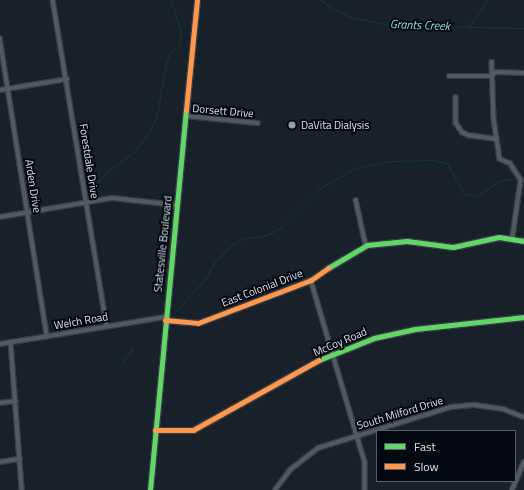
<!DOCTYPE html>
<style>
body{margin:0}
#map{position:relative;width:524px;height:490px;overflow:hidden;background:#182029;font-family:"Titillium Web",sans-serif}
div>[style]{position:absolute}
.stream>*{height:1px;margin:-0.5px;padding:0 0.5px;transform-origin:0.5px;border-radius:0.5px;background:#133839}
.roads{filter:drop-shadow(1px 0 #373d45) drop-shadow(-1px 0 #373d45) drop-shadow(0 1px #373d45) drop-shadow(0 -1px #373d45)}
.street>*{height:3.5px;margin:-1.75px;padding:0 1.75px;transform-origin:1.75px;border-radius:1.75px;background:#535960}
.fast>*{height:5px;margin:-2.5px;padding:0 2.5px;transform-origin:2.5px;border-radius:2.5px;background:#63d668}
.slow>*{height:5px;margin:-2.5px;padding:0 2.5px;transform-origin:2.5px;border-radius:2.5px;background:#ff974d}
.dots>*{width:11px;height:11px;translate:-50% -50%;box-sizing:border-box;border:2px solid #040911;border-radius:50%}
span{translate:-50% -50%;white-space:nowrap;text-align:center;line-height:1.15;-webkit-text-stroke:4px #040911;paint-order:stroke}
.street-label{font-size:11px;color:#d7e2ee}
.poi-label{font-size:11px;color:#d7e2ee}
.left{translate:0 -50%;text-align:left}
.water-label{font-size:12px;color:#93dddf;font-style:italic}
.legend{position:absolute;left:376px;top:430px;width:140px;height:52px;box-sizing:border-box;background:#040911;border:1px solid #586069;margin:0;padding:5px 7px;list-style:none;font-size:12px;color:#d7e2ee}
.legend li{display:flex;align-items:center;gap:8px;height:20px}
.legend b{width:20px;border:1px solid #586069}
</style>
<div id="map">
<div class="stream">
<i style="left:321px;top:0;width:11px;rotate:41deg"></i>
<i style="left:329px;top:7px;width:23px;rotate:25deg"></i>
<i style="left:350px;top:17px;width:41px;rotate:11.3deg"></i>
<i style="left:390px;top:25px;width:134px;rotate:1.3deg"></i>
<i style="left:470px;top:26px;width:31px;rotate:-57deg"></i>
<i style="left:523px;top:177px;width:1px;rotate:-45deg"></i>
<i style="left:93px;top:187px;width:23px;rotate:-47deg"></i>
<i style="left:109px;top:170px;width:29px;rotate:-35deg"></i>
<i style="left:133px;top:153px;width:24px;rotate:-52deg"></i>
<i style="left:148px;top:134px;width:21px;rotate:-65deg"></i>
<i style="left:157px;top:115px;width:53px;rotate:-80.2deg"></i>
<i style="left:166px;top:63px;width:11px;rotate:-68deg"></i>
<i style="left:170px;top:53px;width:11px;rotate:-38deg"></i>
<i style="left:179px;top:46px;width:13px;rotate:-81deg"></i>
<i style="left:181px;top:33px;width:34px;rotate:-107deg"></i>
<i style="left:176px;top:311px;width:45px;rotate:-47.7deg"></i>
<i style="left:206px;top:278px;width:19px;rotate:-62deg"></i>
<i style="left:215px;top:261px;width:25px;rotate:-43deg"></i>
<i style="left:233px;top:244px;width:10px;rotate:-29deg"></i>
<i style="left:242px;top:239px;width:22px;rotate:-8deg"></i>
<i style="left:264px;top:236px;width:17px;rotate:-25deg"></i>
<i style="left:279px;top:229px;width:58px;rotate:-45deg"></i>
<i style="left:320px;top:188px;width:40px;rotate:-29.7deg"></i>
<i style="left:355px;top:168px;width:36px;rotate:-11deg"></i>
<i style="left:390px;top:161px;width:43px;rotate:-1.3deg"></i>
<i style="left:433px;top:160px;width:14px;rotate:12deg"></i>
<i style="left:447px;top:163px;width:35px;rotate:61deg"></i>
<i style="left:464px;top:194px;width:12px;rotate:9deg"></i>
<i style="left:476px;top:196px;width:27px;rotate:-33deg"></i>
<i style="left:499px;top:181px;width:18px;rotate:-9deg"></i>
<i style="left:121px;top:364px;width:20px;rotate:-53deg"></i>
</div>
<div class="roads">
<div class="street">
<i style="left:53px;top:0;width:330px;rotate:80.6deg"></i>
<i style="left:0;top:38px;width:302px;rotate:81deg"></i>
<i style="left:492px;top:62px;width:57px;rotate:88deg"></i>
<i style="left:494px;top:119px;width:40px;rotate:81.5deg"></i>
<i style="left:500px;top:159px;width:11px;rotate:22deg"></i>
<i style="left:510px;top:163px;width:20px;rotate:57deg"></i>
<i style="left:521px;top:180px;width:58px;rotate:98deg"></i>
<i style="left:449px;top:76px;width:42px"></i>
<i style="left:491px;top:76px;width:6px;rotate:-39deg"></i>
<i style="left:496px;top:72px;width:28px;rotate:2deg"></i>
<i style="left:0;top:90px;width:68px;rotate:-9.3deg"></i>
<i style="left:456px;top:97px;width:26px;rotate:90deg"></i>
<i style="left:456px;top:123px;width:11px;rotate:56deg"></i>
<i style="left:462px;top:132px;width:7px;rotate:27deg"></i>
<i style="left:468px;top:135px;width:29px;rotate:8deg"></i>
<i style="left:186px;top:116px;width:72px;rotate:5.6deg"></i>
<i style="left:356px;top:200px;width:46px;rotate:77.5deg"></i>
<i style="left:0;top:217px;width:114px;rotate:-9.6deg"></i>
<i style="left:112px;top:198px;width:65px;rotate:6.1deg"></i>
<i style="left:311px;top:280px;width:190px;rotate:73.5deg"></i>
<i style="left:365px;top:462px;width:28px;rotate:90deg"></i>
<i style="left:11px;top:342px;width:148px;rotate:85.7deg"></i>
<i style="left:0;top:344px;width:167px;rotate:-9.3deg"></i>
<i style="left:0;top:403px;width:16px;rotate:-7deg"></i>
<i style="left:0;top:462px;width:20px;rotate:-9deg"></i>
<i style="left:275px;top:490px;width:25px;rotate:-53deg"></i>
<i style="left:290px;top:470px;width:36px;rotate:-38deg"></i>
<i style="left:318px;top:448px;width:112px;rotate:-17.1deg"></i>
<i style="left:425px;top:415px;width:27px;rotate:-17deg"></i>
<i style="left:451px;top:407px;width:24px;rotate:-5deg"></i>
<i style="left:475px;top:405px;width:28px;rotate:8deg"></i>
<i style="left:503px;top:409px;width:22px;rotate:21deg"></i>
<i style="left:512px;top:490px;width:30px;rotate:-67deg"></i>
</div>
<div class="fast">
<i style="left:328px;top:268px;width:45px;rotate:-30.5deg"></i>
<i style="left:367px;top:245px;width:40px;rotate:-5.7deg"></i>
<i style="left:407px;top:241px;width:46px;rotate:7.4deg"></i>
<i style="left:453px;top:247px;width:47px;rotate:-12.3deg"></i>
<i style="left:499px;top:237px;width:25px;rotate:9deg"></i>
<i style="left:319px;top:360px;width:59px;rotate:-21.8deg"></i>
<i style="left:374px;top:338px;width:42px;rotate:-12.4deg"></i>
<i style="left:415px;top:329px;width:110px;rotate:-6.3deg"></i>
<i style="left:150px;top:490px;width:382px;rotate:-84.6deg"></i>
</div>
<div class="slow">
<i style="left:186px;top:110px;width:111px;rotate:-84.3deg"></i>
<i style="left:165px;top:320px;width:33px;rotate:5deg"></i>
<i style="left:198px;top:323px;width:121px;rotate:-20.8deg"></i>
<i style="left:311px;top:280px;width:21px;rotate:-35deg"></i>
<i style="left:155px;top:430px;width:38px"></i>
<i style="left:193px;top:430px;width:144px;rotate:-29.1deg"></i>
</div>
</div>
<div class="dots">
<i style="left:292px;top:125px;background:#949ea9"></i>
</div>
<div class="street-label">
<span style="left:223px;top:111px;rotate:5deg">Dorsett Drive</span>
<span style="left:89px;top:161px;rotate:81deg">Forestdale Drive</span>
<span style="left:33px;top:186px;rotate:81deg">Arden Drive</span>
<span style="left:163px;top:244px;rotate:-84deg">Statesville Boulevard</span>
<span style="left:262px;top:288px;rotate:-21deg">East Colonial Drive</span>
<span style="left:81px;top:321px;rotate:-10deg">Welch Road</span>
<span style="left:340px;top:342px;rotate:-23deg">McCoy Road</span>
<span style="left:400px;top:413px;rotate:-17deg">South Milford Drive</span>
</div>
<div class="poi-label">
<span class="left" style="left:301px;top:125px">DaVita Dialysis</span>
</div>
<div class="water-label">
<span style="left:420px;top:25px;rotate:2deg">Grants Creek</span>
</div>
<ul class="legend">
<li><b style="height:5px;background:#63d668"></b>Fast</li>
<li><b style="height:5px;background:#ff974d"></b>Slow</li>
</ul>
</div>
